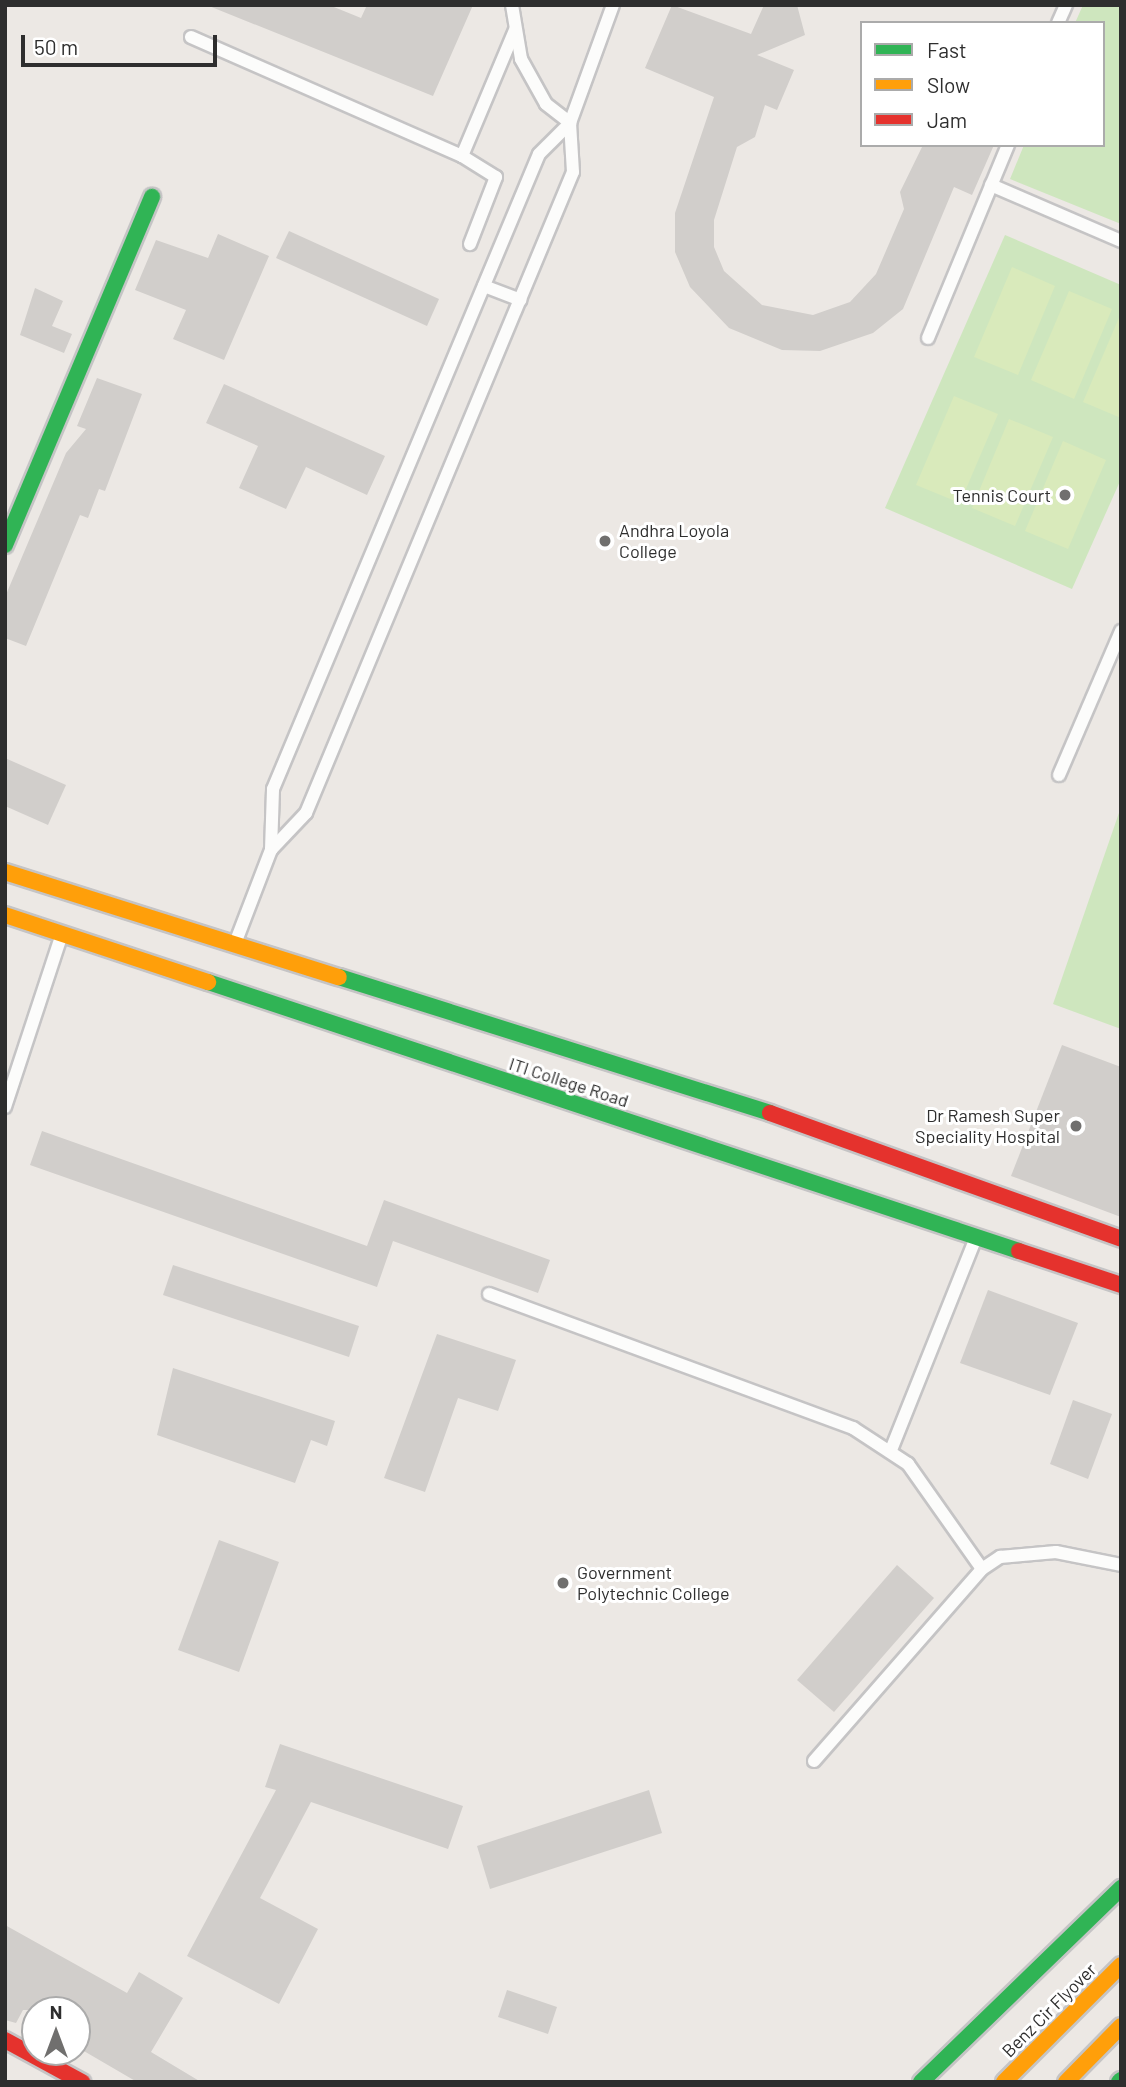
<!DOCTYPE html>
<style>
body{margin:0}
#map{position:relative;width:1126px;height:2087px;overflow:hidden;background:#ece8e4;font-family:Barlow,sans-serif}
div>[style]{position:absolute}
.green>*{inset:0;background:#cee6be}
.pitch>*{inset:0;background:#d9eabb}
.building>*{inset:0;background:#d1cecb}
.roads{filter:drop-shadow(2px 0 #c5c4c5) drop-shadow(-2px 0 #c5c4c5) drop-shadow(0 2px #c5c4c5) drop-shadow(0 -2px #c5c4c5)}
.lane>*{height:12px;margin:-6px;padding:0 6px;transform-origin:6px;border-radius:6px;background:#fcfcfb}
.fast>*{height:16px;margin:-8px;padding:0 8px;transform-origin:8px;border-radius:8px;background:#30b455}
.slow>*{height:16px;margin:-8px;padding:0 8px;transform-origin:8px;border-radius:8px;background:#ff9f0a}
.jam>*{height:16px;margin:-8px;padding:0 8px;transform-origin:8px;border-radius:8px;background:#e5322d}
.dots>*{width:19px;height:19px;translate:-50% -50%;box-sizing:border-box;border:4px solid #fff;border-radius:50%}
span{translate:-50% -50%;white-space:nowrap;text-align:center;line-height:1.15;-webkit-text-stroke:6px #fff;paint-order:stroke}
.poi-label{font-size:18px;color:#2e2e2e}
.right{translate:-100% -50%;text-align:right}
.left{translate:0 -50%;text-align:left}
.street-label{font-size:18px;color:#2e2e2e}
.frame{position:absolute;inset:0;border:7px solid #2e2e2e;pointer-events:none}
.legend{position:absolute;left:860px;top:21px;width:245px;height:126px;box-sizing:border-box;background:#fff;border:2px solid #ababab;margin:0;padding:9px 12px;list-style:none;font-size:21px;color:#2e2e2e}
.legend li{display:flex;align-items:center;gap:14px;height:35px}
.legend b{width:35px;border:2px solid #ababab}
.north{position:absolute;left:21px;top:1996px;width:70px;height:70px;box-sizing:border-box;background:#fff;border:2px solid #ababab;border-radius:50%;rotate:0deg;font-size:19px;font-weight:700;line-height:28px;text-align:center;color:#2e2e2e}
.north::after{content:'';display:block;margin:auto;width:24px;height:32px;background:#706f6e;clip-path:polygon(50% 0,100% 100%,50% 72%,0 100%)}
.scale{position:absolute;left:21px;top:35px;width:196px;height:32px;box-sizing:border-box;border:4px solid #2e2e2e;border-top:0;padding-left:9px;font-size:21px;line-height:24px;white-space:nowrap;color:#2e2e2e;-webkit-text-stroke:5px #fff;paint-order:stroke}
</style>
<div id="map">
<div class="green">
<i style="clip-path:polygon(1083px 5px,1121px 5px,1121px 224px,1010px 179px,1024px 145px,1103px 145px,1103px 23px,1075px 23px)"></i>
<i style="clip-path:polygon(1005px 235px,1121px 285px,1121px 479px,1072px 589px,885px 508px)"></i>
<i style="clip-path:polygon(1121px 807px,1121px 1029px,1053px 1004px)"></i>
</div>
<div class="pitch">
<i style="clip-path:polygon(1012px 267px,1055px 286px,1018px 375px,974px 357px)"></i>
<i style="clip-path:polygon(1069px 291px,1112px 309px,1074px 399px,1031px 380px)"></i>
<i style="clip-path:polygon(1121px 313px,1121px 418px,1083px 402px)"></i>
<i style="clip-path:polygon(954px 396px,998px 414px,960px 503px,916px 485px)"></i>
<i style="clip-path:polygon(1009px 419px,1053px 437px,1015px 526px,972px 508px)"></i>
<i style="clip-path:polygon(1063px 441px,1106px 460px,1068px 549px,1025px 531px)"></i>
</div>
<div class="building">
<i style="clip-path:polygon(329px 5px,361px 18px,367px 5px,473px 5px,433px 96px,209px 6px)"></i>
<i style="clip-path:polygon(672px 5px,751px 34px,764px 5px,797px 5px,805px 35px,757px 55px,794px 70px,777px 110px,765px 105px,755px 137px,737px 147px,714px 220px,714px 247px,724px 271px,762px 305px,813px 315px,850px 302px,876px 274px,904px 209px,900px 192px,923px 145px,994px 145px,972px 195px,954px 187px,903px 309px,873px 333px,820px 351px,782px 350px,729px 328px,690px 287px,675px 252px,675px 213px,714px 97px,645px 68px)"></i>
<i style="clip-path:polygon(289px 231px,439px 299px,427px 326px,276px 258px)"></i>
<i style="clip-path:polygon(218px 234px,269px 256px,224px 360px,173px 339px,186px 310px,135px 290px,156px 240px,208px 258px)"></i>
<i style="clip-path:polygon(35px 288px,63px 301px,52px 326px,72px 334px,64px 353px,20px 335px)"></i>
<i style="clip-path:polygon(97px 378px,142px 394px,105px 491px,99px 489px,88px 518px,80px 515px,26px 646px,5px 638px,5px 597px,66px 453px,86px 429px,77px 426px)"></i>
<i style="clip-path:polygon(224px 384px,385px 456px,367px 495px,306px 467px,286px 509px,239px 488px,258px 446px,206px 423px)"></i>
<i style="clip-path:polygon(5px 758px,66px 785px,48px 825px,5px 806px)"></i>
<i style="clip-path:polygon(1062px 1045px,1121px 1067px,1121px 1217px,1011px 1176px)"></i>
<i style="clip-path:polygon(42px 1131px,367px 1246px,384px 1200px,550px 1260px,538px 1293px,393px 1241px,377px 1287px,30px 1165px)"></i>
<i style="clip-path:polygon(173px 1265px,359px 1326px,349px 1357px,163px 1295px)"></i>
<i style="clip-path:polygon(988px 1290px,1078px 1323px,1050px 1395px,960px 1363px)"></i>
<i style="clip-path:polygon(437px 1334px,516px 1360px,498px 1411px,458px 1398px,425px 1492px,384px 1478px)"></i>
<i style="clip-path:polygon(173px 1368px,335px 1421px,327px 1446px,311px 1440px,295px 1483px,157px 1435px)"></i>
<i style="clip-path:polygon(1073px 1400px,1112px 1414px,1088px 1479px,1050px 1464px)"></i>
<i style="clip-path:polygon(219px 1540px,279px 1562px,239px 1672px,178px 1650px)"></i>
<i style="clip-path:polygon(897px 1565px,934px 1598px,834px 1712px,797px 1680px)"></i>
<i style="clip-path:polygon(280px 1744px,463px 1806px,448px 1849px,311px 1802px,260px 1898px,318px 1929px,279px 2004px,187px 1956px,276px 1790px,265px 1787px)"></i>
<i style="clip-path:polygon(649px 1790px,662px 1833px,490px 1889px,477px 1846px)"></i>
<i style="clip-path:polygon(5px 1925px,127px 1993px,139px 1972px,183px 1998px,151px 2052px,201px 2082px,137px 2082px,77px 2047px,77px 2010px,23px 2010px,16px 2023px,5px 2020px)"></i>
<i style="clip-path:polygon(507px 1990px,557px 2007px,548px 2034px,498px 2017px)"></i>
</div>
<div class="roads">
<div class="lane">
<i style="left:512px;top:5px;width:55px;rotate:80.5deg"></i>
<i style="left:521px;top:59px;width:51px;rotate:60.9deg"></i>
<i style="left:546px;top:104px;width:31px;rotate:38deg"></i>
<i style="left:1058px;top:23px;width:20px;rotate:-66deg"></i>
<i style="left:191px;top:37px;width:296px;rotate:23.7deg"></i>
<i style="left:462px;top:156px;width:40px;rotate:32deg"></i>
<i style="left:496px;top:177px;width:72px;rotate:111.2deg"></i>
<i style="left:462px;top:156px;width:137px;rotate:-67.2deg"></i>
<i style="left:991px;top:185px;width:142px;rotate:23.3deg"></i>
<i style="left:484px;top:286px;width:39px;rotate:21deg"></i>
<i style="left:928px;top:338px;width:209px;rotate:-67.5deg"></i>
<i style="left:1059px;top:775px;width:157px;rotate:-66.7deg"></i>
<i style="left:271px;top:850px;width:51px;rotate:-46.6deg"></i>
<i style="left:306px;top:813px;width:694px;rotate:-67.39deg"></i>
<i style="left:573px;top:172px;width:49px;rotate:-93.5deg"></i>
<i style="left:570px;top:123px;width:126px;rotate:-70deg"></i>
<i style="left:236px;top:941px;width:97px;rotate:-69deg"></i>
<i style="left:271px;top:850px;width:61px;rotate:-88.1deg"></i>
<i style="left:273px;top:789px;width:688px;rotate:-67.27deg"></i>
<i style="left:539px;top:154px;width:44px;rotate:-45deg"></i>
<i style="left:5px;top:1107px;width:179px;rotate:-71.8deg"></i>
<i style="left:489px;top:1294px;width:388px;rotate:20.2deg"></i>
<i style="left:853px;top:1428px;width:66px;rotate:33.2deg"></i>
<i style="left:908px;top:1464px;width:128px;rotate:54.8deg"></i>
<i style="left:891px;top:1450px;width:229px;rotate:-68.2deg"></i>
<i style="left:814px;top:1761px;width:255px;rotate:-48.8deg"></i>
<i style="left:982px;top:1569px;width:22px;rotate:-34deg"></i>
<i style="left:1000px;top:1557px;width:56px;rotate:-5.1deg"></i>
<i style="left:1056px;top:1552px;width:66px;rotate:11.3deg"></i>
</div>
<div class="fast">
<i style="left:5px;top:545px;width:378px;rotate:-67.1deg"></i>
<i style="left:339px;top:977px;width:452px;rotate:17.5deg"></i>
<i style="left:208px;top:982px;width:854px;rotate:18.35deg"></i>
<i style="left:921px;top:2082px;width:279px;rotate:-44.1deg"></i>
<i style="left:1119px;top:2082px;width:3px;rotate:-45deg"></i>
</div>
<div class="slow">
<i style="left:5px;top:872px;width:350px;rotate:17.5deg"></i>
<i style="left:5px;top:915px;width:214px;rotate:18.3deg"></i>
<i style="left:1004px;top:2082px;width:165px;rotate:-45deg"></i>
<i style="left:1066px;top:2082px;width:78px;rotate:-45.5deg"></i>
</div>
<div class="jam">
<i style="left:770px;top:1113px;width:373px;rotate:19.7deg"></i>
<i style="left:1019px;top:1251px;width:108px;rotate:18.4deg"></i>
<i style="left:5px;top:2040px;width:88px;rotate:28.6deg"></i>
</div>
</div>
<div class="dots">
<i style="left:1065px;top:495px;background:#706f6e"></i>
<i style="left:605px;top:541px;background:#706f6e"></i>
<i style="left:1076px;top:1126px;background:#706f6e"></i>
<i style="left:563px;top:1583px;background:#706f6e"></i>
</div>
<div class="poi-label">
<span class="right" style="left:1051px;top:495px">Tennis Court</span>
<span class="left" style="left:619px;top:541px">Andhra Loyola<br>College</span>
<span class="right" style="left:1060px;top:1126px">Dr Ramesh Super<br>Speciality Hospital</span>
<span class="left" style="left:577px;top:1583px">Government<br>Polytechnic College</span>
</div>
<div class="street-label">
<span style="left:569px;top:1082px;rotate:18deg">ITI College Road</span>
<span style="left:1049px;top:2010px;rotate:-45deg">Benz Cir Flyover</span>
</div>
<div class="frame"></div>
<ul class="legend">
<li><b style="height:9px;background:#30b455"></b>Fast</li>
<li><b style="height:9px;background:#ff9f0a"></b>Slow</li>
<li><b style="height:9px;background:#e5322d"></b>Jam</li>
</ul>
<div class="north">N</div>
<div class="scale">50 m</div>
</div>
